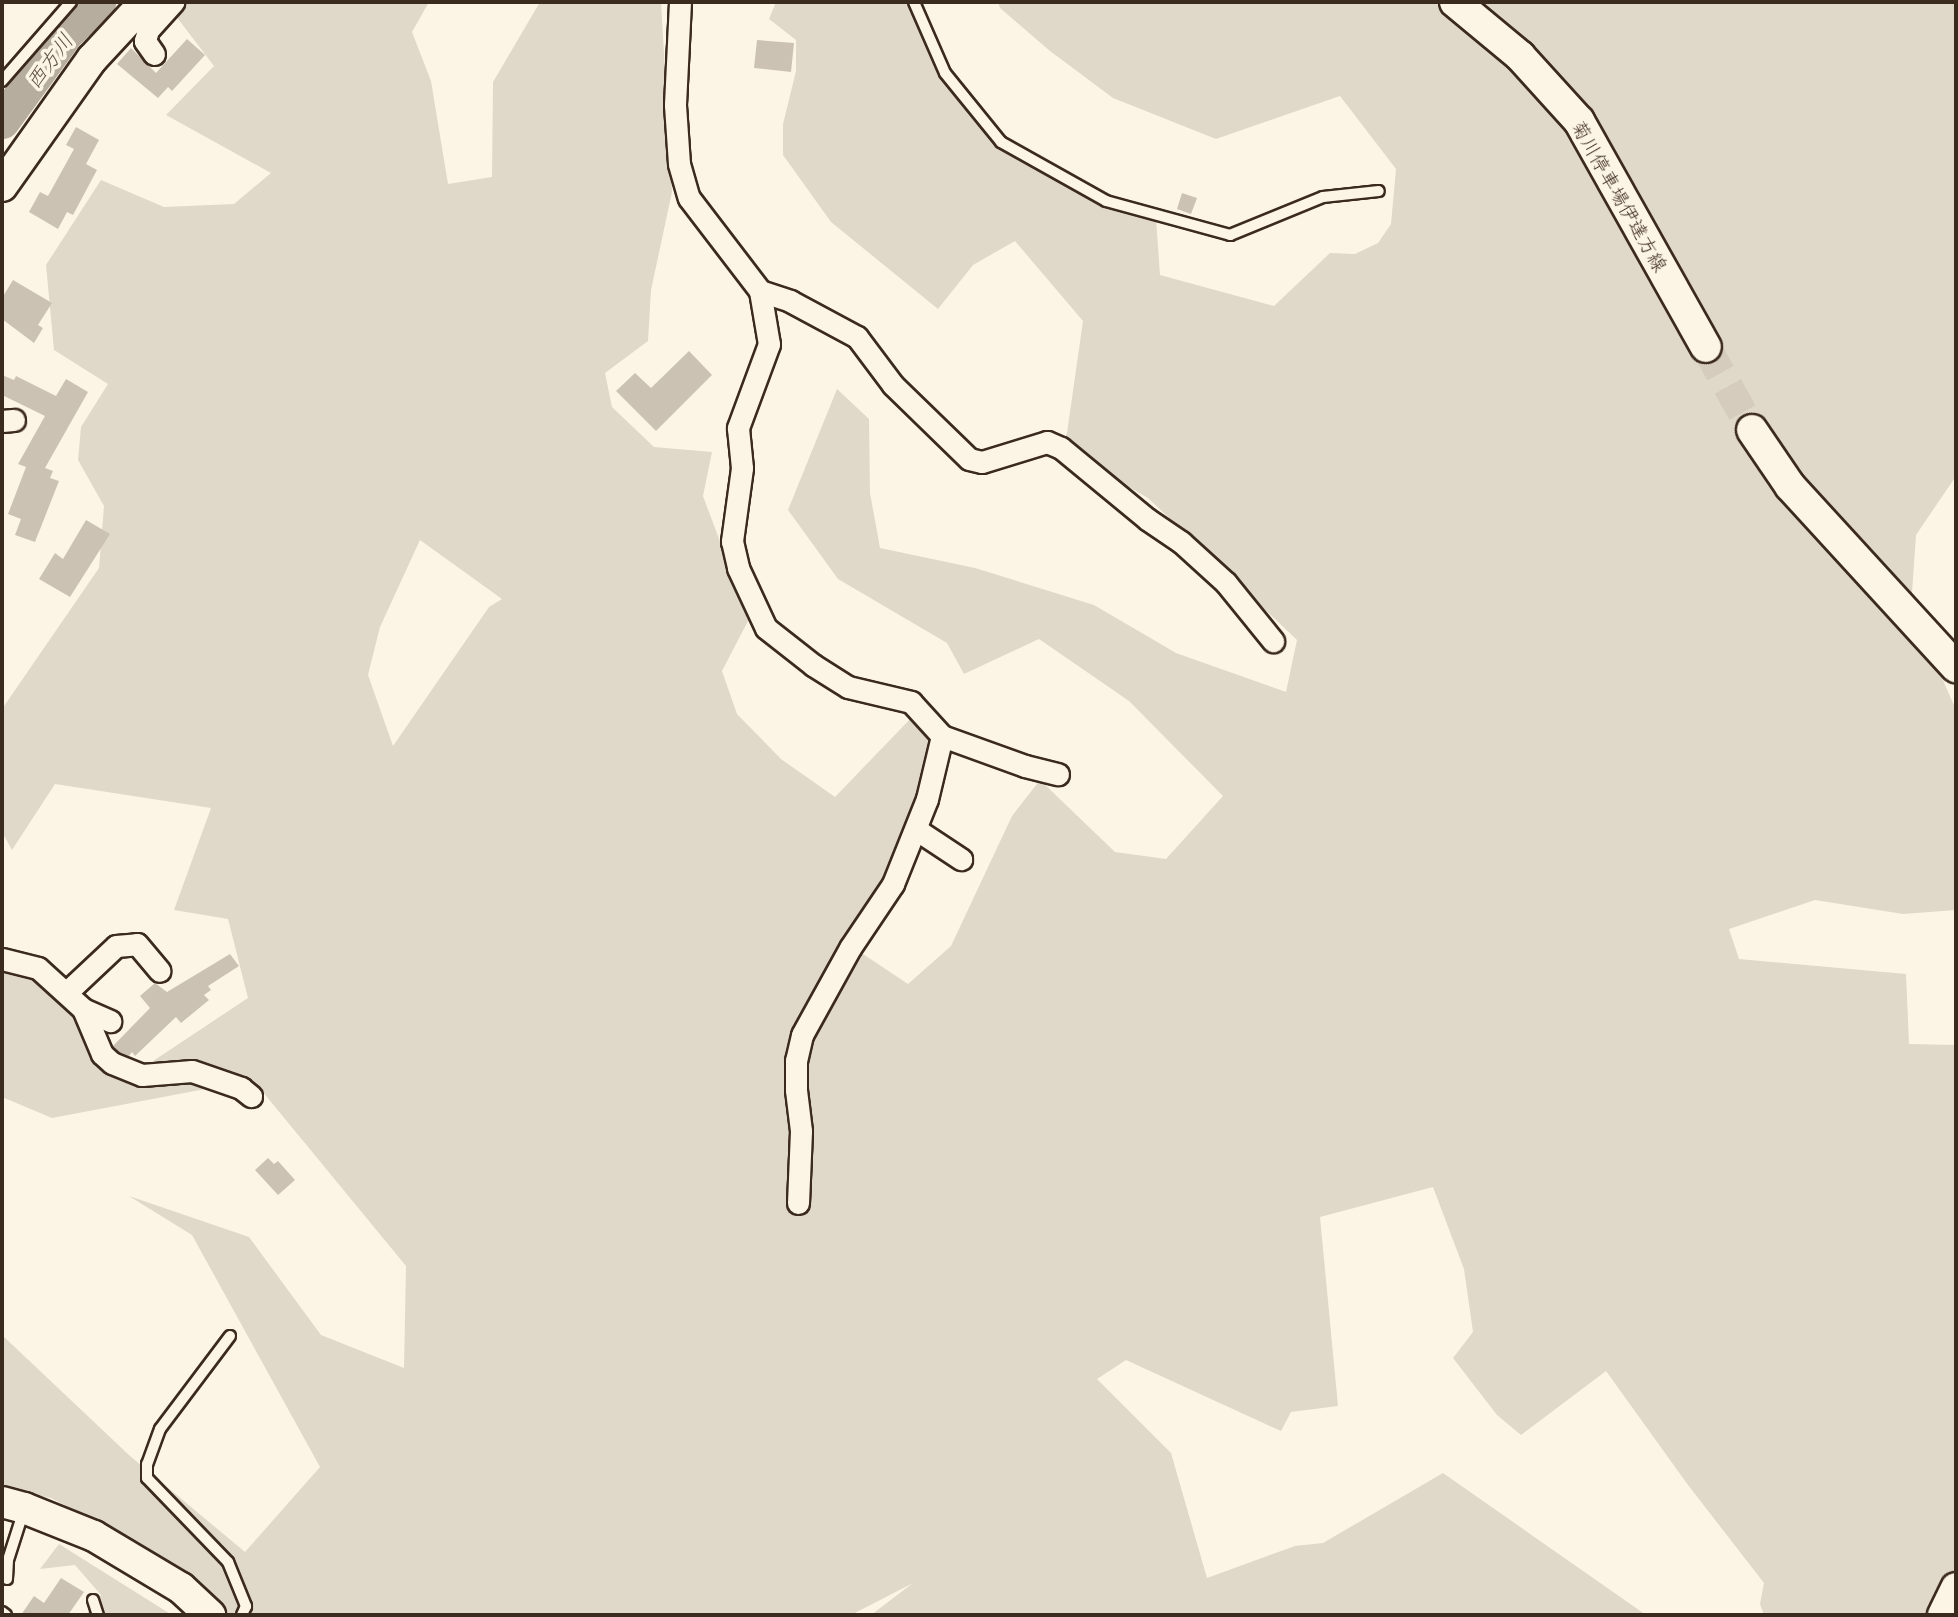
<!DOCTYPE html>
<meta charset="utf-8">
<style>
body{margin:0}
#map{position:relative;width:1958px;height:1617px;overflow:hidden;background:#fcf5e5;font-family:"Playpen Sans","Klee One",sans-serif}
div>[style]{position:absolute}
.green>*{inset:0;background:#e0d8c8}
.river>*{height:35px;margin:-17.5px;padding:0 17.5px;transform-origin:17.5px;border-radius:17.5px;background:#b7ad9e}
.building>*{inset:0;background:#ccc2b3}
.secondary-tunnel>*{height:30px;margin-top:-15px;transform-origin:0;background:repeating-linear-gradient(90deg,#d5ccbd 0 30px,transparent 0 45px)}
.roads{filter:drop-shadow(2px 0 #3b2a1e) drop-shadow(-2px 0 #3b2a1e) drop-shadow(0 2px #3b2a1e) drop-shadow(0 -2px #3b2a1e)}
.lane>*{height:10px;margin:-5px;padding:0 5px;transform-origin:5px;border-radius:5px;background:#fcf5e5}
.street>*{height:21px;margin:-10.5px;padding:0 10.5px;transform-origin:10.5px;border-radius:10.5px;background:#fcf5e5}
.secondary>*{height:30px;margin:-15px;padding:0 15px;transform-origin:15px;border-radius:15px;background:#fcf5e5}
span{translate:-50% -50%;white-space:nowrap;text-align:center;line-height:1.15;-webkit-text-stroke:7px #fcf5e5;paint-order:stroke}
.street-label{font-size:19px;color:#3b2a1e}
.water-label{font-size:21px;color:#605144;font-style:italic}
.frame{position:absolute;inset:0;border:4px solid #3b2a1e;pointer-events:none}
</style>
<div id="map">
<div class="green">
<i style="clip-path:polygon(evenodd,175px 2px,429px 2px,412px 32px,431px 81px,448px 184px,492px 177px,493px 82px,540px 2px,661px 2px,672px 192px,651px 290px,648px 341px,605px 373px,612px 407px,654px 447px,712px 452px,703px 496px,749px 619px,722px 671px,737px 714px,781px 759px,835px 797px,914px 715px,923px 722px,930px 749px,910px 817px,860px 952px,908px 984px,951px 946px,1012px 816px,1040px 780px,1115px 852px,1166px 859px,1223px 796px,1129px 701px,1039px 639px,964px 674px,947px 643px,838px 579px,788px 510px,837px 389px,869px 419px,870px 493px,880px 548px,975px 568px,1094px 605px,1176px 653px,1286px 692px,1297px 640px,1148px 498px,1061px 448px,1067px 433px,1083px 321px,1015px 241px,973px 265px,938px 309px,831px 222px,783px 155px,783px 124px,796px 71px,796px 40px,769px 19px,776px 2px,908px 2px,945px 73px,988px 128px,1097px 197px,1156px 218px,1160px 275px,1274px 306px,1330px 253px,1355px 254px,1378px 243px,1391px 224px,1396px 169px,1340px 96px,1216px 139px,1113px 98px,1050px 51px,1000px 8px,998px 2px,1956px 2px,1956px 476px,1916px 535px,1911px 607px,1956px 710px,1956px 910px,1903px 914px,1815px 900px,1729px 929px,1739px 959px,1906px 974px,1909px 1044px,1956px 1045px,1956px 1615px,1764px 1615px,1760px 1604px,1764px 1583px,1688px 1485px,1606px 1371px,1521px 1435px,1497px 1415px,1453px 1358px,1473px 1332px,1464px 1269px,1433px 1187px,1320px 1217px,1338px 1406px,1291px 1412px,1281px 1431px,1126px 1360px,1097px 1379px,1171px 1453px,1207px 1578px,1295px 1546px,1323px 1543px,1443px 1473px,1646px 1615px,871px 1615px,913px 1583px,851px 1615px,230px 1615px,146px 1548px,51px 1498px,2px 1487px,2px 1335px,130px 1456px,245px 1552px,320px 1467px,192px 1235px,129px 1196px,249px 1237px,321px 1335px,404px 1368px,406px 1266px,253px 1080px,52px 1118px,2px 1097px,2px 961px,14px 960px,132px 1075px,248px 998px,228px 919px,174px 910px,211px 808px,55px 784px,12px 850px,2px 832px,2px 709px,99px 568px,104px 506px,78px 460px,81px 427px,108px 384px,54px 350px,46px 265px,101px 180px,164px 207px,234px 204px,271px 173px,166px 115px,214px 66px,169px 7px,175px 2px,420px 540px,502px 599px,489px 607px,393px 746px,368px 675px,380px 627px,420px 540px)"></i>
<i style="clip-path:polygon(59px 1544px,172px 1615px,86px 1615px,101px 1595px,75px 1565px,40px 1569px)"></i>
</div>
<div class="river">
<i style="left:2px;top:121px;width:109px;rotate:-54deg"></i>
<i style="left:66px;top:33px;width:45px;rotate:-44.1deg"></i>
</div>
<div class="building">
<i style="clip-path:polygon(187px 39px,205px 55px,172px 91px,168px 87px,158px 98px,117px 64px,131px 48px,156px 73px)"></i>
<i style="clip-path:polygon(757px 40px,794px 43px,791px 72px,754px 68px)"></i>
<i style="clip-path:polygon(76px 127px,99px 140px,86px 164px,97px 170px,73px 215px,67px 212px,58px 229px,29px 212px,40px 192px,48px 196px,74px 149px,66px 145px)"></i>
<i style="clip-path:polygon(1182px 193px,1197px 198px,1191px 214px,1177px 209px)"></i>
<i style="clip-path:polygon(13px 280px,52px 303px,38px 325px,43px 328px,34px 343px,2px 319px,2px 298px)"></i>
<i style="clip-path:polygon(689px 351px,712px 375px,656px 431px,616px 391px,635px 373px,651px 388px)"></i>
<i style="clip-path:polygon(2px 375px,14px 380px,16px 376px,56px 396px,66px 379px,88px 392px,45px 468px,53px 471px,50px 478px,59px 481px,35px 542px,15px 535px,21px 519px,8px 514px,26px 467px,18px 464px,45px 416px,2px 395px)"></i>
<i style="clip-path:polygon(86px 520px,110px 534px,70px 597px,39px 579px,55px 553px,63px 559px)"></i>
<i style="clip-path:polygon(230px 954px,239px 966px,208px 986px,211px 990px,204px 995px,209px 1000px,181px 1023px,176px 1017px,135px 1056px,132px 1052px,129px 1056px,119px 1052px,113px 1046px,150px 1008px,140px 996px,155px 983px,167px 992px)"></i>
<i style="clip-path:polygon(268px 1158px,274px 1164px,278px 1161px,295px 1180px,278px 1195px,255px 1170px)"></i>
<i style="clip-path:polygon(61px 1578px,84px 1592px,68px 1615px,21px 1615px,34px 1596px,44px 1603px)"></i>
</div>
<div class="secondary-tunnel">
<i style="left:1706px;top:347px;width:95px;rotate:61deg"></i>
</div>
<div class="roads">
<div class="lane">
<i style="left:914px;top:2px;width:77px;rotate:66.4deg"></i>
<i style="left:945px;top:73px;width:89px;rotate:50.9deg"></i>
<i style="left:1001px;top:142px;width:120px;rotate:29.3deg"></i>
<i style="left:1106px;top:201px;width:129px;rotate:15.3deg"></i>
<i style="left:1230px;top:235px;width:100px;rotate:-22.2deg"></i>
<i style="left:1323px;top:197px;width:56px;rotate:-6.1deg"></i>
<i style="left:2px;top:81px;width:105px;rotate:-48.9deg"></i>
<i style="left:230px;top:1336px;width:116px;rotate:127deg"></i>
<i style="left:160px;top:1429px;width:37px;rotate:110deg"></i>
<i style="left:147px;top:1464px;width:14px;rotate:90deg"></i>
<i style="left:147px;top:1478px;width:117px;rotate:46deg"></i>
<i style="left:228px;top:1562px;width:48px;rotate:67.8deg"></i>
<i style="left:246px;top:1606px;width:10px;rotate:114deg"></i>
<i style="left:7px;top:1579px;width:19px;rotate:-87deg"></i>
<i style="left:8px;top:1560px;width:52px;rotate:-72.3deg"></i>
<i style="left:93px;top:1600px;width:16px;rotate:72deg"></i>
<i style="left:2px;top:1612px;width:5px;rotate:37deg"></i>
</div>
<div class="street">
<i style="left:680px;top:2px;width:103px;rotate:92.8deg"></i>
<i style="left:675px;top:105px;width:59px;rotate:86.1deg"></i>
<i style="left:679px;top:164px;width:35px;rotate:74deg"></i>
<i style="left:689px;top:198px;width:117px;rotate:52.6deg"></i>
<i style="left:760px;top:291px;width:54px;rotate:80.4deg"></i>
<i style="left:769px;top:344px;width:90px;rotate:110.3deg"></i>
<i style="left:738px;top:428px;width:40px;rotate:84.3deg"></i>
<i style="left:742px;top:468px;width:74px;rotate:97.8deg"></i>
<i style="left:732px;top:541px;width:28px;rotate:77deg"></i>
<i style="left:738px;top:568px;width:66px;rotate:65deg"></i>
<i style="left:766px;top:628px;width:60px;rotate:38.2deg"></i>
<i style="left:813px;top:665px;width:41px;rotate:32.2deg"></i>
<i style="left:848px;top:687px;width:65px;rotate:13.4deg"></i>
<i style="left:911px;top:702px;width:46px;rotate:47.6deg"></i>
<i style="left:942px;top:736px;width:65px;rotate:103.4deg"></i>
<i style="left:927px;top:799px;width:92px;rotate:111.8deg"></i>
<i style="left:893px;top:884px;width:77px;rotate:123.9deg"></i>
<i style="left:850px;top:948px;width:99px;rotate:118.9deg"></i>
<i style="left:802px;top:1035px;width:26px;rotate:103deg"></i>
<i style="left:796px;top:1060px;width:30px;rotate:90deg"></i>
<i style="left:796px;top:1090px;width:41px;rotate:83deg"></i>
<i style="left:801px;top:1131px;width:72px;rotate:92.4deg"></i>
<i style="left:154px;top:54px;width:16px;rotate:-125deg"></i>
<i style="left:145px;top:41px;width:11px;rotate:-75deg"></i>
<i style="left:148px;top:30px;width:38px;rotate:-48deg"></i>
<i style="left:760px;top:291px;width:32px;rotate:18deg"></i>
<i style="left:790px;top:301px;width:76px;rotate:28.2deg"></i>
<i style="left:857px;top:337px;width:60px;rotate:53.1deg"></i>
<i style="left:893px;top:385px;width:106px;rotate:44.2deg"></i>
<i style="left:969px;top:459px;width:13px;rotate:13deg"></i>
<i style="left:982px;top:462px;width:68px;rotate:-17.1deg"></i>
<i style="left:1047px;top:442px;width:15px;rotate:23deg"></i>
<i style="left:1061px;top:448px;width:112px;rotate:39.5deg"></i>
<i style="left:1147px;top:519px;width:41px;rotate:34.1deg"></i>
<i style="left:1181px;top:542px;width:61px;rotate:42.3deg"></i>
<i style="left:1226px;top:583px;width:75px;rotate:51deg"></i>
<i style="left:2px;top:421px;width:12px;rotate:-5deg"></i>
<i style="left:942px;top:736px;width:88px;rotate:19.9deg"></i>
<i style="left:1025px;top:766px;width:34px;rotate:14deg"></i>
<i style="left:917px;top:830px;width:53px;rotate:33.4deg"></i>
<i style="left:2px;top:959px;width:37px;rotate:14deg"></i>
<i style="left:38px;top:968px;width:61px;rotate:42.3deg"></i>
<i style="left:83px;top:1009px;width:30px;rotate:24deg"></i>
<i style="left:67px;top:992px;width:67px;rotate:-43.2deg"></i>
<i style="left:116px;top:946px;width:21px;rotate:-5deg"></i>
<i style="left:137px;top:944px;width:35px;rotate:50deg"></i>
<i style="left:83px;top:1009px;width:49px;rotate:67.1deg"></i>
<i style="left:102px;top:1054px;width:13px;rotate:42deg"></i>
<i style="left:112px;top:1063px;width:32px;rotate:22deg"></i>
<i style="left:142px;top:1075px;width:50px;rotate:-4.6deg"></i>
<i style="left:192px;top:1071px;width:52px;rotate:19.1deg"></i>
<i style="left:241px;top:1088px;width:13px;rotate:39deg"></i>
</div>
<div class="secondary">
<i style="left:1455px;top:2px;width:85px;rotate:39.7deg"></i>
<i style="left:1520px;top:56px;width:88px;rotate:47.8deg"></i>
<i style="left:1579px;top:121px;width:259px;rotate:60.7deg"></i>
<i style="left:2px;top:186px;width:156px;rotate:-54.7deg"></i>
<i style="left:92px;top:59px;width:78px;rotate:-47.1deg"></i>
<i style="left:1752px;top:430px;width:68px;rotate:55.8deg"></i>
<i style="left:1790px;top:486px;width:246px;rotate:47.5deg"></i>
<i style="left:2px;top:1502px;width:23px;rotate:15deg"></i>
<i style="left:24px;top:1508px;width:75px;rotate:21.8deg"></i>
<i style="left:94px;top:1536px;width:101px;rotate:30.9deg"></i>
<i style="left:181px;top:1588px;width:40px;rotate:43deg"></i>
<i style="left:1943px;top:1615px;width:30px;rotate:-64deg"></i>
</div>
</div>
<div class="street-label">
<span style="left:1620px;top:196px;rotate:60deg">菊川停車場伊達方線</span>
</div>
<div class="water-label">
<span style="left:48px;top:60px;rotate:-53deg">西方川</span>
</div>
<div class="frame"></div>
</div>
